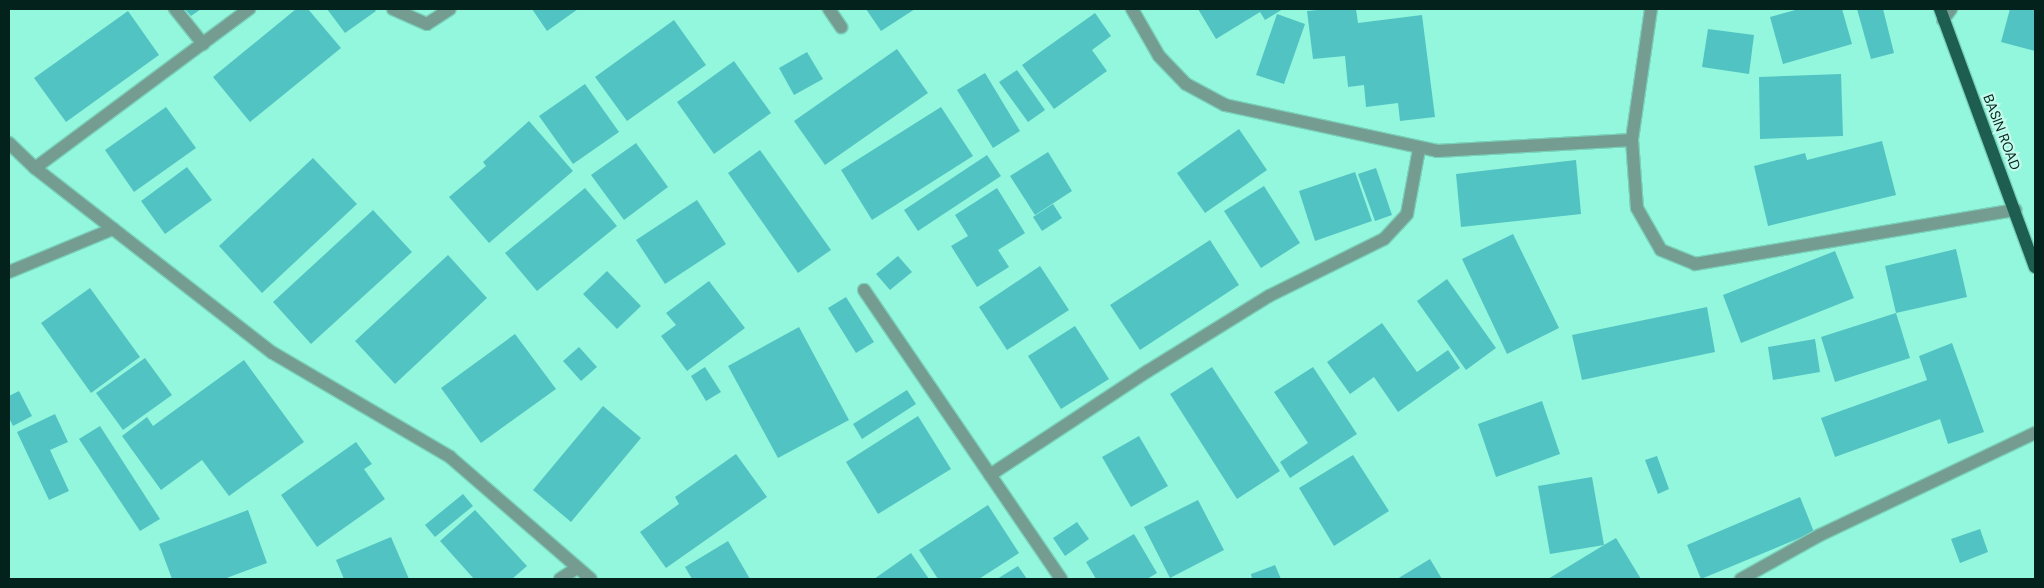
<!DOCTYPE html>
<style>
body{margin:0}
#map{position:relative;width:2044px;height:588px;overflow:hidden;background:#93f7dd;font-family:"DM Sans",sans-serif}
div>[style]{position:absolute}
.building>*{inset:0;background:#52c3c3}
.roads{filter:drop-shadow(1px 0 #79d1ba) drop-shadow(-1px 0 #79d1ba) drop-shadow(0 1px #79d1ba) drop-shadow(0 -1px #79d1ba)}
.minor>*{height:12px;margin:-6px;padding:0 6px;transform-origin:6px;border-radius:6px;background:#759c90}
.major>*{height:12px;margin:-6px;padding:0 6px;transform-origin:6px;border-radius:6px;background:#1e5e50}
span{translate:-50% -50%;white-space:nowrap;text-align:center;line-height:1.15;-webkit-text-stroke:4.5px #c4fcec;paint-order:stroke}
.street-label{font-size:14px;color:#02221b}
.frame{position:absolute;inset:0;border:10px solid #02221b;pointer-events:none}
</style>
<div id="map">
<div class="building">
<i style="clip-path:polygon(185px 9px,201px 9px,191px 16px)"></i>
<i style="clip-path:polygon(296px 9px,308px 9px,341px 48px,250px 122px,213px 77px)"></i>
<i style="clip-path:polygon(327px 9px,374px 9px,376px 11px,345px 33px)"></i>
<i style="clip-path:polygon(532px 9px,578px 9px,547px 31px)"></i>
<i style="clip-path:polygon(866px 9px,915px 9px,881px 31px)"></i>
<i style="clip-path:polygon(1198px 9px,1283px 9px,1265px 20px,1260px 12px,1216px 39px)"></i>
<i style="clip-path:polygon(1328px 9px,1356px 9px,1358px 23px,1422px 15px,1435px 117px,1400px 121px,1398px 103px,1366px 107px,1364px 85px,1348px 87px,1345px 56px,1313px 59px,1307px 11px)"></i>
<i style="clip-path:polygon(1799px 9px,1842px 9px,1852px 44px,1783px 64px,1770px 17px)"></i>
<i style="clip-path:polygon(1857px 9px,1883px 9px,1894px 53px,1871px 59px)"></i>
<i style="clip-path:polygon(2010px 9px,2035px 9px,2035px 51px,2001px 42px)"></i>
<i style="clip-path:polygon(128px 11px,159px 55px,66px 122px,34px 78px)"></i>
<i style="clip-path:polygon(1095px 13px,1111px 36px,1092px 50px,1107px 71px,1054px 109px,1022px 65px)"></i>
<i style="clip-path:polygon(1277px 14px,1305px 24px,1284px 84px,1256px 75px)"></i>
<i style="clip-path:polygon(674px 20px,706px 65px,627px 121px,595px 77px)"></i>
<i style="clip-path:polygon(1708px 29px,1754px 35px,1749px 74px,1702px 67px)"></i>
<i style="clip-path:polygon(897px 49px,928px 93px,825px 165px,794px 121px)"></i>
<i style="clip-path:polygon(807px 52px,823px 79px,794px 95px,779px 68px)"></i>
<i style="clip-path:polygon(734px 61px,771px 113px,714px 154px,677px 102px)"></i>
<i style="clip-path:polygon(1017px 70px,1045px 110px,1028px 122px,999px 82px)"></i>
<i style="clip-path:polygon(985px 73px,1020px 131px,993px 148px,957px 90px)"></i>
<i style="clip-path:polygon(1841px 74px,1843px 136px,1760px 139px,1759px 77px)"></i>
<i style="clip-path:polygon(585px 84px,619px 132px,573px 164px,539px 116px)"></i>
<i style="clip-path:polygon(166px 107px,196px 148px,134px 192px,105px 150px)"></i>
<i style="clip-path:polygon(941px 107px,973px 156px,872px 220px,841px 170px)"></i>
<i style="clip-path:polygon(529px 121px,573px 171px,489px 243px,449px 197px,486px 166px,483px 162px)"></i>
<i style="clip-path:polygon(1239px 129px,1267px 170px,1205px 213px,1177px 173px)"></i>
<i style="clip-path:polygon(1882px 141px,1896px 195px,1768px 226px,1754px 166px,1805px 153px,1807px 160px)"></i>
<i style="clip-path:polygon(636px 143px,668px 187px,624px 220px,591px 175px)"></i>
<i style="clip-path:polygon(760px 150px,831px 250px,798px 273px,728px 173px)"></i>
<i style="clip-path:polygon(1048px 152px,1072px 191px,1035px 215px,1010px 176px)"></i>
<i style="clip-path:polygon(987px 155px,1001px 176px,918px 231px,904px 210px)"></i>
<i style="clip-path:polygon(313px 158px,357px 204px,262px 293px,219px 246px)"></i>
<i style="clip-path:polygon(1576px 160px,1581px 214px,1461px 227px,1456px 174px)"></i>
<i style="clip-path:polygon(187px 167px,212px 200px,165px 234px,141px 201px)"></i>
<i style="clip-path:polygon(1376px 168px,1392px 215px,1375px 221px,1358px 174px)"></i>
<i style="clip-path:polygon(1355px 172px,1372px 221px,1315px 241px,1299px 191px)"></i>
<i style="clip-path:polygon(1264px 186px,1300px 243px,1261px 268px,1224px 211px)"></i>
<i style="clip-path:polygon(585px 188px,617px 226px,537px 291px,505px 253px)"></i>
<i style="clip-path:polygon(997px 188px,1025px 233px,998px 250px,1009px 267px,977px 287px,951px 246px,968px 236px,955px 215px)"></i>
<i style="clip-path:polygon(697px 200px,726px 244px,665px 284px,636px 240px)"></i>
<i style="clip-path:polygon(1053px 204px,1062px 218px,1042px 231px,1033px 217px)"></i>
<i style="clip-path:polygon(373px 210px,412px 252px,311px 344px,273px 302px)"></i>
<i style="clip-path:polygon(1513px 234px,1559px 328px,1507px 354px,1462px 259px)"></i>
<i style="clip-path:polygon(1210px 240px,1239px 285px,1140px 350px,1110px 305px)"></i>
<i style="clip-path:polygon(1956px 249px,1967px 297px,1896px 313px,1885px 266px)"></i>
<i style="clip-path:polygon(1835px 251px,1854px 298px,1741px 343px,1723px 295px)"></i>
<i style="clip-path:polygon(448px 255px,487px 298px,395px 384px,355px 341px)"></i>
<i style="clip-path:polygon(898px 256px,912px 272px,890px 290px,876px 274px)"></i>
<i style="clip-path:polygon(1040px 266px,1069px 310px,1007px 350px,979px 307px)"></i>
<i style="clip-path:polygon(607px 271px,641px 306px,617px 329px,583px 294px)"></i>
<i style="clip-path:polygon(1447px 279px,1496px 348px,1466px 370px,1417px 301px)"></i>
<i style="clip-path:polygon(709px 281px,745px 328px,687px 371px,661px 336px,676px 325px,666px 313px)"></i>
<i style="clip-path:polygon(90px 288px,140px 357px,91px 393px,41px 323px)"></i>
<i style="clip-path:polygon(846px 297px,874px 342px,856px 353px,828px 308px)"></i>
<i style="clip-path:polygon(1707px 307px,1715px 352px,1582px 380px,1572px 335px)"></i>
<i style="clip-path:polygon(1896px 313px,1910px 358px,1835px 382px,1821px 337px)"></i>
<i style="clip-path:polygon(1382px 323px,1417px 372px,1448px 350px,1460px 368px,1398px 412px,1374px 377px,1350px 394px,1327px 362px)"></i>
<i style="clip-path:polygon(1075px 326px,1109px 379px,1061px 409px,1028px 356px)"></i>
<i style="clip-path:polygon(799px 327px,849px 420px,778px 458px,728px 366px)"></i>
<i style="clip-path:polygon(515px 334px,556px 389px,481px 443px,441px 388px)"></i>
<i style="clip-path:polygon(1815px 339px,1820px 372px,1773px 380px,1768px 347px)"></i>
<i style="clip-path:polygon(1952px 343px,1984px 432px,1948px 444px,1940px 419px,1835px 457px,1821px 418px,1927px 380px,1919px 356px)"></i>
<i style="clip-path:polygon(579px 347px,597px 367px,581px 381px,563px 361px)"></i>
<i style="clip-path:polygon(145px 358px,172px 395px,123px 430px,96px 393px)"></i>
<i style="clip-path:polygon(244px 360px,304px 442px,229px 496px,202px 460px,161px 490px,122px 436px,147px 417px,153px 426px)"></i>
<i style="clip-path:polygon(705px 367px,721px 392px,706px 401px,691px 376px)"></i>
<i style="clip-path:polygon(1212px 367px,1280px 471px,1237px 499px,1170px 394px)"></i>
<i style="clip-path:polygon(1313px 367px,1357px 434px,1290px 478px,1280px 462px,1308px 443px,1274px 392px)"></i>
<i style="clip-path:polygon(907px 390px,916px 404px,862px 439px,853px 424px)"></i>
<i style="clip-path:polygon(19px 391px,32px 416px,13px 426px,9px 418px,9px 396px)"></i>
<i style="clip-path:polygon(1542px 401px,1560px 454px,1496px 477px,1478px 424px)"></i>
<i style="clip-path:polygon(603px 406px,641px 438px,571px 522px,533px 490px)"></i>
<i style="clip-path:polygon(55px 414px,68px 442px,50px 450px,69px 491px,49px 500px,17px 432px)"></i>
<i style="clip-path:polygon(918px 416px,951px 469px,878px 514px,846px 462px)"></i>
<i style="clip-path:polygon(100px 426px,160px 519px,140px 531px,79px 439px)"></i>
<i style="clip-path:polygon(1139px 436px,1168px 486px,1131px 507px,1102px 457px)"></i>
<i style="clip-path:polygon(356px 442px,372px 464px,364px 469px,385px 499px,317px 547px,281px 495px)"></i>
<i style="clip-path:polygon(736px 454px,767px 497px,666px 568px,640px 532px,679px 504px,675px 497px)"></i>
<i style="clip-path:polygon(1353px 455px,1389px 511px,1334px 546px,1299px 488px)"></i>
<i style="clip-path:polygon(1657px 456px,1669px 489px,1658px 494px,1645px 460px)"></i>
<i style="clip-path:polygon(1592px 477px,1604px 545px,1550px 554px,1538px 486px)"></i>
<i style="clip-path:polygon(463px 494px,473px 506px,435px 537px,425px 525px)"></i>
<i style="clip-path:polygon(1800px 497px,1814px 532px,1701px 579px,1687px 545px)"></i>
<i style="clip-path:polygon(1198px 500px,1224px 550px,1170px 578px,1144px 527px)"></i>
<i style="clip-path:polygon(988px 505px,1019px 553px,979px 579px,938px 579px,919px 550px)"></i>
<i style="clip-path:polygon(248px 510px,267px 563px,224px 579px,172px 579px,159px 544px)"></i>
<i style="clip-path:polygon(475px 510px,527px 566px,512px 579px,474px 579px,440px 541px)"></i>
<i style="clip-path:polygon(1077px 522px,1089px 539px,1065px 556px,1053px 538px)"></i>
<i style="clip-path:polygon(1980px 529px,1988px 552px,1960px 563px,1951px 539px)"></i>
<i style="clip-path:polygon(1134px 534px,1157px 573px,1147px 579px,1096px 579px,1086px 562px)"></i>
<i style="clip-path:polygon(391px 537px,409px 579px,344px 579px,336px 560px)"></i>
<i style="clip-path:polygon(1616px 538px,1641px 579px,1548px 579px,1604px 545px)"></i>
<i style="clip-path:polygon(728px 541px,750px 579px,692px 579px,685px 567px)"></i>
<i style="clip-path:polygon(911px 553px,929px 579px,874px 579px)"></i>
<i style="clip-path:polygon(1430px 559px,1442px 579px,1397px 579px)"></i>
<i style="clip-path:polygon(1275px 565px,1281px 579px,1252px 579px,1251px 574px)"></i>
<i style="clip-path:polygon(1018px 566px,1027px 579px,997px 579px)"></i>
</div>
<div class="roads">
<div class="minor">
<i style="left:175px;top:9px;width:45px;rotate:51.3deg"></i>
<i style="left:393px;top:9px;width:37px;rotate:24deg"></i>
<i style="left:427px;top:24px;width:27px;rotate:-33deg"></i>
<i style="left:829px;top:9px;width:22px;rotate:56deg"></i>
<i style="left:1132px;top:9px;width:54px;rotate:60.1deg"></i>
<i style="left:1159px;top:56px;width:39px;rotate:46deg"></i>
<i style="left:1186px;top:84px;width:44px;rotate:28.3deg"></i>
<i style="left:1225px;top:105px;width:217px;rotate:12.2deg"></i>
<i style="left:1437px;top:151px;width:195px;rotate:-3.2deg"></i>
<i style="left:1651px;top:9px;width:132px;rotate:98.3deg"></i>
<i style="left:1632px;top:140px;width:68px;rotate:85.8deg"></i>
<i style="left:1637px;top:208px;width:48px;rotate:60.3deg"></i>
<i style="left:1661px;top:250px;width:37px;rotate:22deg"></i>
<i style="left:1695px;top:264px;width:325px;rotate:-9.6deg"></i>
<i style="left:1943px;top:20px;width:14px;rotate:-54deg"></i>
<i style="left:9px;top:143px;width:36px;rotate:44deg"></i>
<i style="left:35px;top:168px;width:301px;rotate:37.9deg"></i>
<i style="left:273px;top:353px;width:205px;rotate:30.4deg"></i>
<i style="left:450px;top:457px;width:186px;rotate:40.9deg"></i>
<i style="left:35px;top:168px;width:267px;rotate:-36.6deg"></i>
<i style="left:9px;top:272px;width:113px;rotate:-22.5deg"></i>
<i style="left:864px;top:290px;width:350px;rotate:55.7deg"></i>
<i style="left:990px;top:475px;width:189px;rotate:-33.4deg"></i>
<i style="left:1148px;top:371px;width:142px;rotate:-31.8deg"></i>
<i style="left:1269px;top:296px;width:128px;rotate:-26.4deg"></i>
<i style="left:1384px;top:239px;width:34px;rotate:-47deg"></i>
<i style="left:1407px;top:214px;width:66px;rotate:-79.5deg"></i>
<i style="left:560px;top:579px;width:20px;rotate:-33deg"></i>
<i style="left:1741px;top:579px;width:90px;rotate:-29.1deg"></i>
<i style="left:1820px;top:535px;width:238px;rotate:-25.4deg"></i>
</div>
<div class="major">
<i style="left:1940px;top:9px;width:275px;rotate:69.8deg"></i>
</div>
</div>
<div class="street-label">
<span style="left:2002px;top:132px;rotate:69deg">BASIN ROAD</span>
</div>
<div class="frame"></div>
</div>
